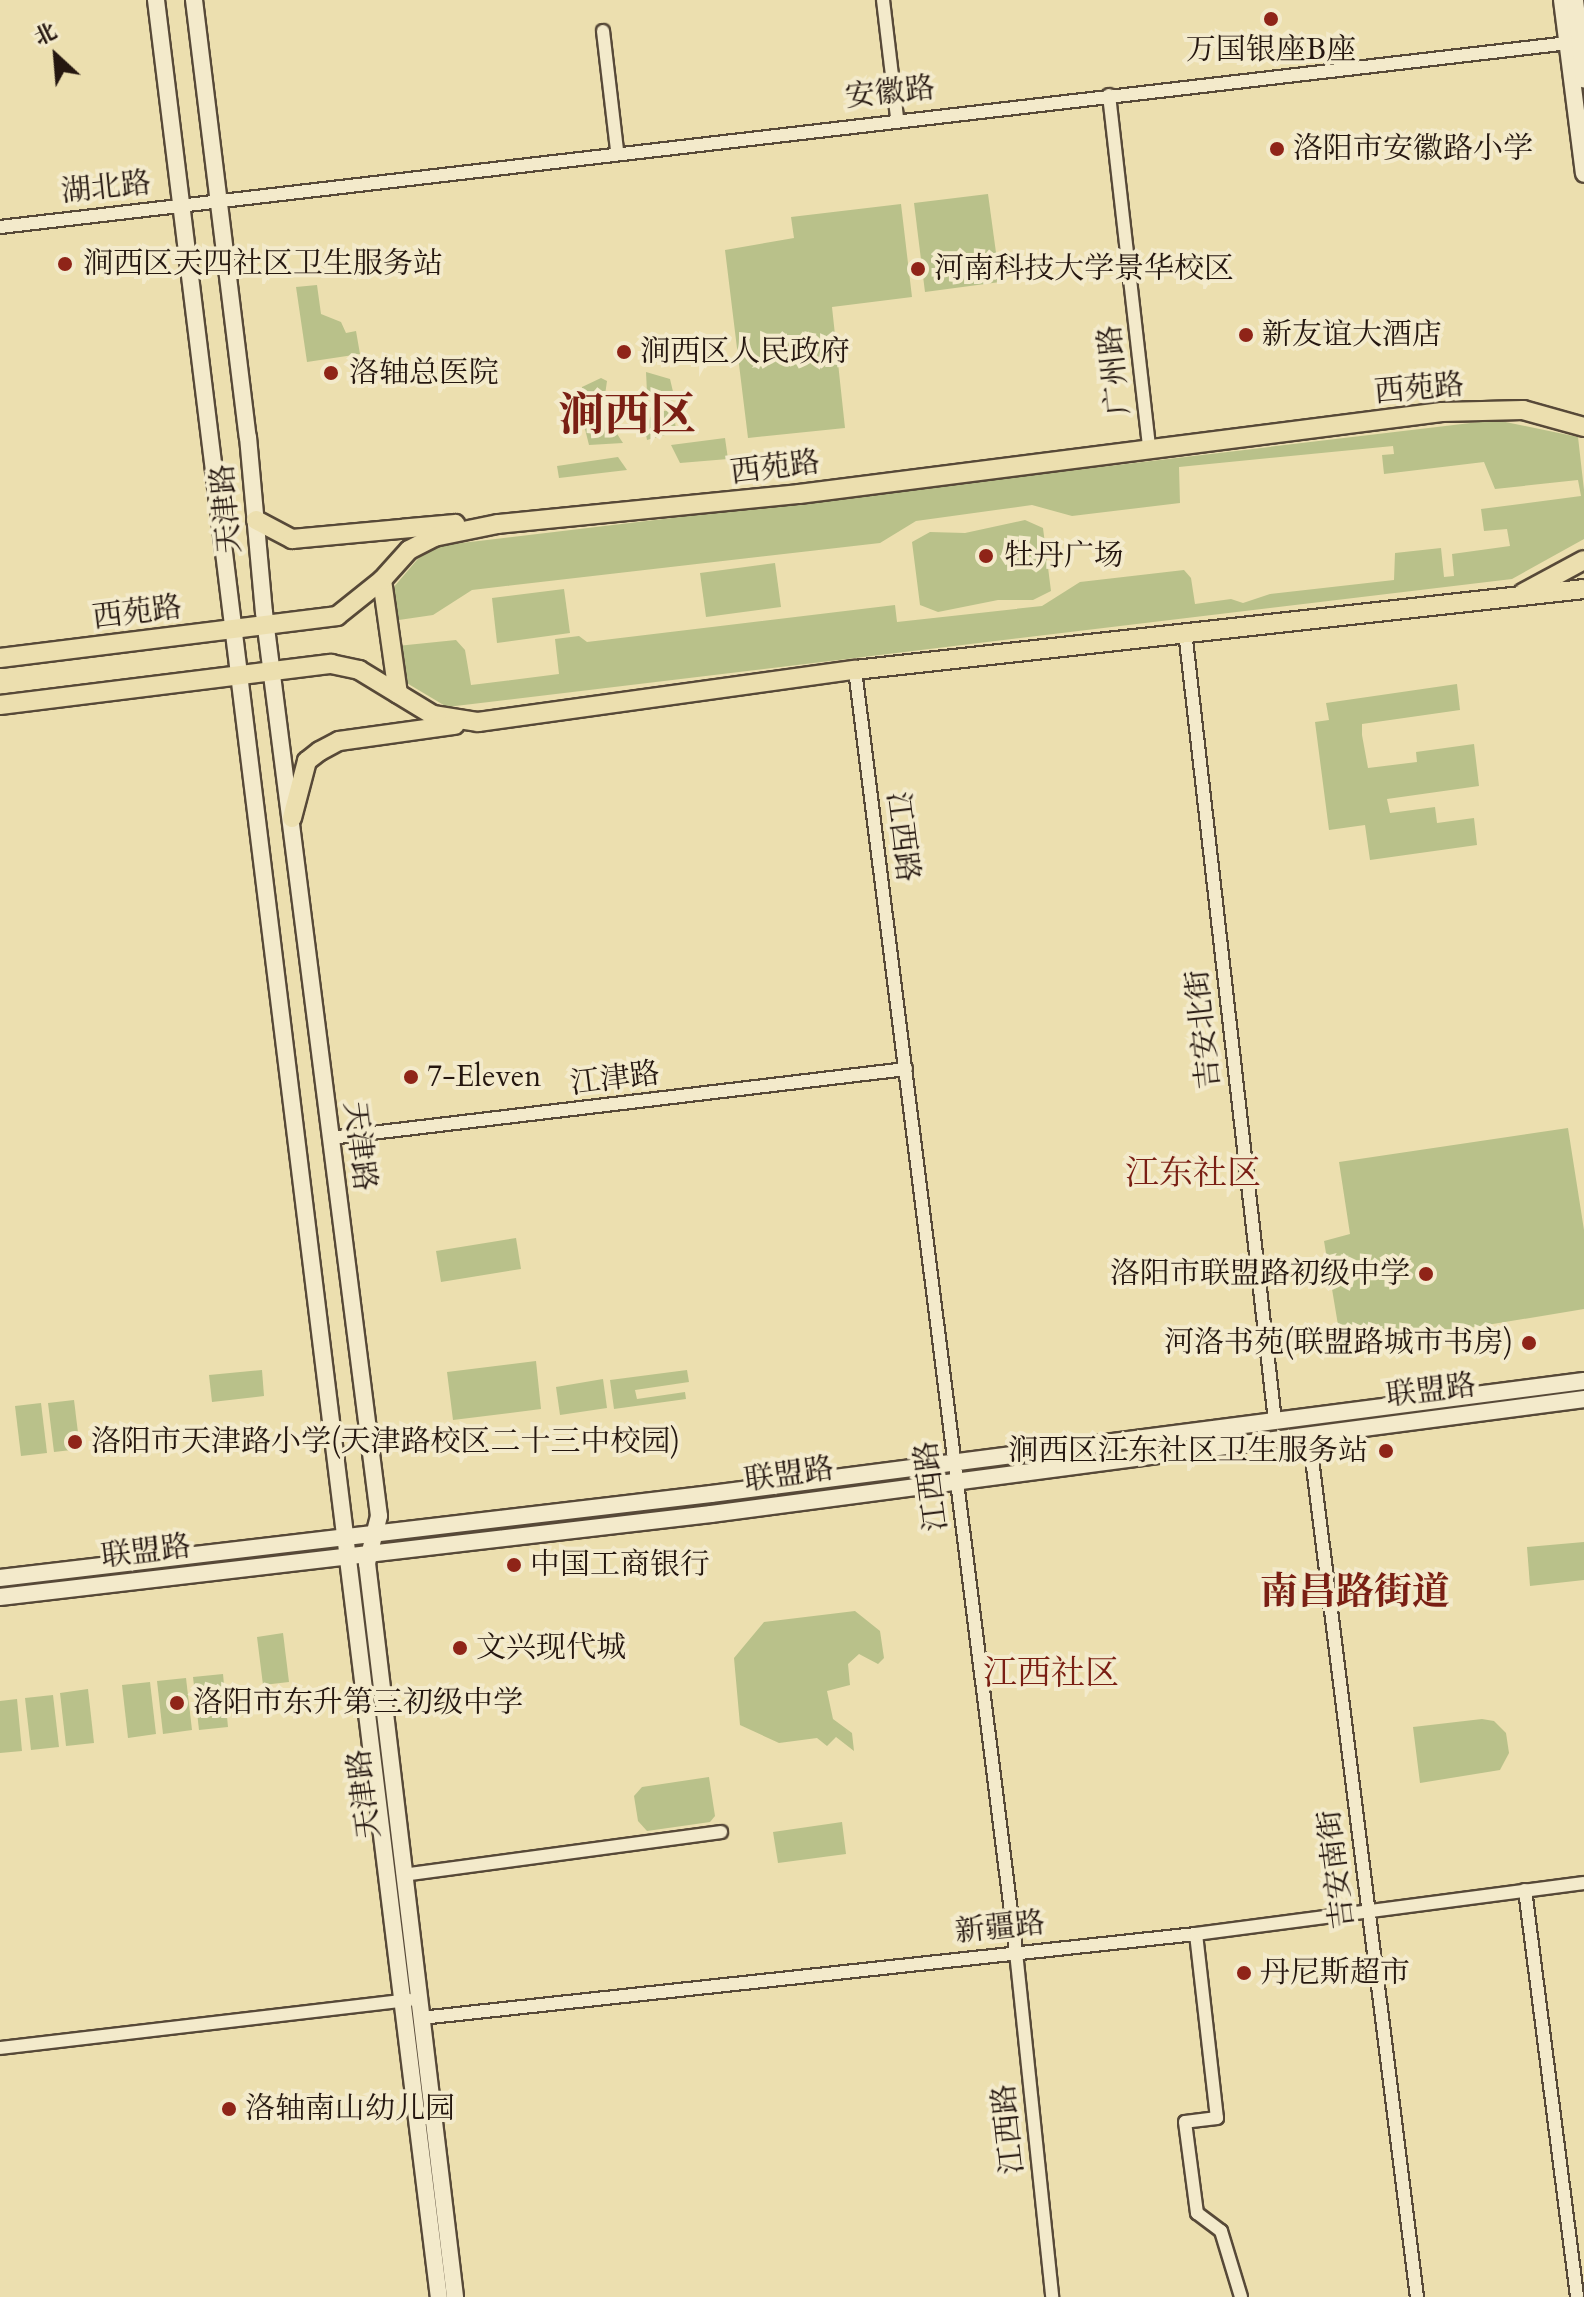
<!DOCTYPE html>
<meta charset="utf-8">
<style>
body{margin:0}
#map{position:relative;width:1584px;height:2297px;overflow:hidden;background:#ecdfaf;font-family:Cardo,"Noto Serif SC",serif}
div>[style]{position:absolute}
.green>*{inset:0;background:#b9c18a}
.roads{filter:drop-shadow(2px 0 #574938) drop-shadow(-2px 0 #574938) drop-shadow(0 2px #574938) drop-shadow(0 -2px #574938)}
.street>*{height:12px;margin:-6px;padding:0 6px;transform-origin:6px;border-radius:6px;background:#f3eacb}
.secondary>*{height:16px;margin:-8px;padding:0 8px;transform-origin:8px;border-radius:8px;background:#f3eacb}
.primary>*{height:18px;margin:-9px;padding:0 9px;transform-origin:9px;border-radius:9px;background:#ecdfaf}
.dots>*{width:22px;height:22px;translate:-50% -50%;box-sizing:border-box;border:4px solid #f3eacb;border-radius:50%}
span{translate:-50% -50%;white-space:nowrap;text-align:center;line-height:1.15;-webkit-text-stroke:8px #f3eacb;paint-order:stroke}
.poi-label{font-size:30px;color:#251710}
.left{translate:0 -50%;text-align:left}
.right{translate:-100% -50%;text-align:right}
.street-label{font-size:30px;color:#251710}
.quarter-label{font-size:34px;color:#7a1f14}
.district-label{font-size:38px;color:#7a1f14;font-weight:700}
.town-label{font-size:46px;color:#7a1f14;font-weight:700}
.north{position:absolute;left:16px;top:16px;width:80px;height:80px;-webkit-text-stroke:6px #f3eacb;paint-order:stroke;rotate:334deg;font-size:22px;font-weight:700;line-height:32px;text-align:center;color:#251710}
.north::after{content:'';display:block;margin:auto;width:28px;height:36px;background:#251710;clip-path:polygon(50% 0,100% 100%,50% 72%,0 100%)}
</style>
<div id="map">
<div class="green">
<i style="clip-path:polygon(988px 194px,1000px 282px,925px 292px,914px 203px)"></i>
<i style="clip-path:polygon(901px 204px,912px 297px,832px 307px,845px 428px,748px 438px,725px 250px,794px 238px,791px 217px)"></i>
<i style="clip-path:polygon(317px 285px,321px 314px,341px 322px,346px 333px,356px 331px,360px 354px,307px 362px,296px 287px)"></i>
<i style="clip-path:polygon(646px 372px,670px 379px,675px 400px,653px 402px,647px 393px)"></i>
<i style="clip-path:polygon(601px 378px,607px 381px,603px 409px,581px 412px,582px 387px)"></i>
<i style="clip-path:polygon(674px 410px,676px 432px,647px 440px,645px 429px,653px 412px)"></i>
<i style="clip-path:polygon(606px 417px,623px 443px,589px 445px,583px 421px)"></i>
<i style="clip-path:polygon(evenodd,1496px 420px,1578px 437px,1584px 490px,1584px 539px,1512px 579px,447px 707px,400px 679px,387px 595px,428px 547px,1496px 420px,1393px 446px,1394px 454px,1382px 455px,1384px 474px,1484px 462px,1495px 489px,1578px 480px,1581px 496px,1481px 509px,1484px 531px,1507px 529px,1510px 546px,1452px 554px,1454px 576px,1444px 577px,1441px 548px,1395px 553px,1394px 580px,1270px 594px,1243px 603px,1231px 599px,1195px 604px,1191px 578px,1184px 570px,1080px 582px,1042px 606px,897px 622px,895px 605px,587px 642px,579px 636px,555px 639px,559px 674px,471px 685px,465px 650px,456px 640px,397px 646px,392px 621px,433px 615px,472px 590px,880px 543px,916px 521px,1032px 505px,1072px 516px,1180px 503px,1179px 467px,1393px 446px)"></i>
<i style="clip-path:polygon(725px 438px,728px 459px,680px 463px,671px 445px)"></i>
<i style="clip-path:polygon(618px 457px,627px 470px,559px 478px,557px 466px)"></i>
<i style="clip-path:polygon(1025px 520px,1043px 528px,1051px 591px,1033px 600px,998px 600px,938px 612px,920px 605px,912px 542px,930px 532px,965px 533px)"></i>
<i style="clip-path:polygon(775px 563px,781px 607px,706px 617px,700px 573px)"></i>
<i style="clip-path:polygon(564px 589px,570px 633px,497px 643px,492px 598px)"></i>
<i style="clip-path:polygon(1457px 684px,1460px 710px,1362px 724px,1362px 735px,1368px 768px,1417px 762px,1416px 752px,1474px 744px,1479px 786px,1387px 799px,1390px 813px,1435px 807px,1437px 823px,1474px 818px,1477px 845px,1370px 860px,1365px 825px,1329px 830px,1315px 722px,1329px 720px,1326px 703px)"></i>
<i style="clip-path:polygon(1568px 1128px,1584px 1230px,1584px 1309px,1342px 1349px,1324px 1241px,1350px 1234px,1339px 1162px)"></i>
<i style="clip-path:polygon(516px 1238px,521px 1269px,441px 1282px,436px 1251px)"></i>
<i style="clip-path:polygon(536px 1361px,541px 1409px,453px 1420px,447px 1372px)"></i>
<i style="clip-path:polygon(262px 1370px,264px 1396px,212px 1402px,209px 1375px)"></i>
<i style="clip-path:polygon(687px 1370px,689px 1382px,635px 1390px,637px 1399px,685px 1392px,686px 1399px,614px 1409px,610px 1380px)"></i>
<i style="clip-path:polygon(603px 1379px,607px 1408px,560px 1415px,556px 1387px)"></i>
<i style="clip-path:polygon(74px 1400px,80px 1449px,54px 1452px,48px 1403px)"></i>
<i style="clip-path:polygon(41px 1403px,47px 1453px,21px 1456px,15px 1406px)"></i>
<i style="clip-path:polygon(1584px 1542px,1584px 1580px,1530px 1586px,1527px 1547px)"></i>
<i style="clip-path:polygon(855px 1611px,880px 1631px,884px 1658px,878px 1664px,859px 1654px,848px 1664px,850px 1685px,827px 1691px,833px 1719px,852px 1733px,854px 1751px,836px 1737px,827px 1746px,817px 1738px,779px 1743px,740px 1725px,734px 1658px,764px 1622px)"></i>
<i style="clip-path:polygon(283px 1633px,289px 1682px,263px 1685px,257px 1637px)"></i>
<i style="clip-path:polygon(223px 1674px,228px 1727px,199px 1730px,193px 1677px)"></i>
<i style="clip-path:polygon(186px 1678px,192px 1730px,163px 1734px,157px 1681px)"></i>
<i style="clip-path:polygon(150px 1682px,156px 1734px,128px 1738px,122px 1685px)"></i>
<i style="clip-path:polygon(88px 1689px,94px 1743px,66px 1746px,60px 1693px)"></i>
<i style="clip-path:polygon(53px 1695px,59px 1747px,31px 1750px,25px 1698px)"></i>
<i style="clip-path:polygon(17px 1699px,22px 1751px,0 1753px,0 1701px)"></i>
<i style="clip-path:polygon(1482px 1719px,1494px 1721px,1506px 1733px,1509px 1753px,1500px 1770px,1420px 1783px,1413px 1727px)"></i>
<i style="clip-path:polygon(709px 1777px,715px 1816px,710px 1822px,647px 1831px,638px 1821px,634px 1796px,642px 1787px)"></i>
<i style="clip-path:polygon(842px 1822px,846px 1854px,778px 1863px,773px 1832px)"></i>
</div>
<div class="roads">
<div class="street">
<i style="left:883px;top:0;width:119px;rotate:83.2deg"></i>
<i style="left:603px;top:31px;width:121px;rotate:83.3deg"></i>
<i style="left:1109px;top:95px;width:355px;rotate:83.5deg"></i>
<i style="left:0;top:227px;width:1579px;rotate:-6.69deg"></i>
<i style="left:1185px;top:631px;width:795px;rotate:83.5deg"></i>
<i style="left:855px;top:670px;width:1292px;rotate:82.84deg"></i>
<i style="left:1016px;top:1952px;width:347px;rotate:84deg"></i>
<i style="left:330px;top:1138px;width:580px;rotate:-6.83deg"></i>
<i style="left:1309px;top:1435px;width:869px;rotate:82.86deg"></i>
<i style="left:403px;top:1875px;width:321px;rotate:-7.7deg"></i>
<i style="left:1525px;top:1890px;width:410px;rotate:82.7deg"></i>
<i style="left:1196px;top:1934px;width:185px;rotate:83.5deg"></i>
<i style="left:1217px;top:2118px;width:32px;rotate:173deg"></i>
<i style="left:1185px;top:2122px;width:92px;rotate:82.5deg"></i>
<i style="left:1197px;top:2213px;width:30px;rotate:37deg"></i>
<i style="left:1221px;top:2231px;width:69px;rotate:73.1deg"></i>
<i style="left:421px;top:2018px;width:780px;rotate:-6.19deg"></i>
<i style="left:1196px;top:1934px;width:391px;rotate:-7.5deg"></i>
<i style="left:0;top:2048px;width:413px;rotate:-6.7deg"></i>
</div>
<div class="secondary">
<i style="left:156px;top:0;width:2314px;rotate:82.98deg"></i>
<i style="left:194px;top:0;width:440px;rotate:83deg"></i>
<i style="left:248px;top:437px;width:176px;rotate:84.8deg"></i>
<i style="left:264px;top:612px;width:911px;rotate:82.75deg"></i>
<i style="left:379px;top:1516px;width:49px;rotate:104.3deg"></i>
<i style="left:367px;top:1563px;width:739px;rotate:83.16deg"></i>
<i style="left:1562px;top:0;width:175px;rotate:82.8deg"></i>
<i style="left:1575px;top:0;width:80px;rotate:83.5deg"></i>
<i style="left:0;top:1578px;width:716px;rotate:-6.74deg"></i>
<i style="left:711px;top:1494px;width:880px;rotate:-7.38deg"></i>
<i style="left:0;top:1597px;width:716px;rotate:-6.66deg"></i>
<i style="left:711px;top:1514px;width:881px;rotate:-7.5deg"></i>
</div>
<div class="primary">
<i style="left:256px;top:520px;width:41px;rotate:27.8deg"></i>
<i style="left:292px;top:539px;width:164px;rotate:-5.3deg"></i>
<i style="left:382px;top:580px;width:115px;rotate:82deg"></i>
<i style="left:1523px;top:593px;width:69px;rotate:-28.4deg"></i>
<i style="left:0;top:658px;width:340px;rotate:-7.1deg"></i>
<i style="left:337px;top:616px;width:58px;rotate:-38.7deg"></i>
<i style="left:382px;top:580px;width:40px;rotate:-48deg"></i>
<i style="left:409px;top:550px;width:28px;rotate:-27deg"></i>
<i style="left:434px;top:537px;width:65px;rotate:-11.5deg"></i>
<i style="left:498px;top:524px;width:302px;rotate:-5.7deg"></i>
<i style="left:799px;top:494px;width:648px;rotate:-7.27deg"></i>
<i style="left:1442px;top:412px;width:81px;rotate:-1.4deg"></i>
<i style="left:1523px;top:410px;width:63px;rotate:15.6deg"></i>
<i style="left:0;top:705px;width:334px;rotate:-7.1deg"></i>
<i style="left:331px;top:664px;width:29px;rotate:12deg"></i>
<i style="left:359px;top:670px;width:87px;rotate:31.3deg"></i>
<i style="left:433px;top:715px;width:46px;rotate:8.8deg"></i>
<i style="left:478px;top:722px;width:381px;rotate:-7.9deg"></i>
<i style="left:855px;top:670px;width:733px;rotate:-6.34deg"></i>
<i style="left:292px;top:818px;width:59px;rotate:-75.3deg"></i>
<i style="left:307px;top:761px;width:16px;rotate:-38deg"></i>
<i style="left:320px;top:751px;width:21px;rotate:-28deg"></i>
<i style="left:339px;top:741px;width:117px;rotate:-7.9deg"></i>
</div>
</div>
<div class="dots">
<i style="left:1271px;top:19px;background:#8f2418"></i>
<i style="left:1277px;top:149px;background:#8f2418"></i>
<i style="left:65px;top:264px;background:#8f2418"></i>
<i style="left:918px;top:269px;background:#8f2418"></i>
<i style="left:1246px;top:335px;background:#8f2418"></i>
<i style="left:624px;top:352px;background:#8f2418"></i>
<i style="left:331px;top:373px;background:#8f2418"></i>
<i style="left:986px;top:556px;background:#8f2418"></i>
<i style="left:411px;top:1077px;background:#8f2418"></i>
<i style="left:1426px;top:1274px;background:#8f2418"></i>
<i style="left:1529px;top:1343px;background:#8f2418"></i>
<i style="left:75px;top:1442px;background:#8f2418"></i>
<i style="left:1386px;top:1451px;background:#8f2418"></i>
<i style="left:514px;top:1565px;background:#8f2418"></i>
<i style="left:460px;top:1648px;background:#8f2418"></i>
<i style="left:177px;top:1703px;background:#8f2418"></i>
<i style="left:1244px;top:1973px;background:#8f2418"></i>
<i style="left:229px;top:2109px;background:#8f2418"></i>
</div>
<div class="poi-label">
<span style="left:1271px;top:50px">万国银座B座</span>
<span class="left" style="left:1293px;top:149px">洛阳市安徽路小学</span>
<span class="left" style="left:83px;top:264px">涧西区天四社区卫生服务站</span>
<span class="left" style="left:934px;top:269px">河南科技大学景华校区</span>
<span class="left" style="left:1262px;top:335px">新友谊大酒店</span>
<span class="left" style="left:640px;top:352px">涧西区人民政府</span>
<span class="left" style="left:349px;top:373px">洛轴总医院</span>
<span class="left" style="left:1004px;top:556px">牡丹广场</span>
<span class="left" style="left:427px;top:1077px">7-Eleven</span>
<span class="right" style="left:1410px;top:1274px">洛阳市联盟路初级中学</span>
<span class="right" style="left:1513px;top:1343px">河洛书苑(联盟路城市书房)</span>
<span class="left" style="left:91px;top:1442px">洛阳市天津路小学(天津路校区二十三中校园)</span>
<span class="right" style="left:1368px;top:1451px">涧西区江东社区卫生服务站</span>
<span class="left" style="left:530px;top:1565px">中国工商银行</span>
<span class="left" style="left:476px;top:1648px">文兴现代城</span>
<span class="left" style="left:193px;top:1703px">洛阳市东升第三初级中学</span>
<span class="left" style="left:1260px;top:1973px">丹尼斯超市</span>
<span class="left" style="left:245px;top:2109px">洛轴南山幼儿园</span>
</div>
<div class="street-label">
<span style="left:890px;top:93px;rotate:-6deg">安徽路</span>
<span style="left:106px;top:188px;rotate:-6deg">湖北路</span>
<span style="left:1115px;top:370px;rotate:-96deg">广州路</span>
<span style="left:1419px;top:389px;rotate:-5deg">西苑路</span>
<span style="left:775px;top:468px;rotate:-7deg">西苑路</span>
<span style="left:227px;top:509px;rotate:-95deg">天津路</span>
<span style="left:137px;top:613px;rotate:-7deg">西苑路</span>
<span style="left:902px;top:837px;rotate:83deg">江西路</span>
<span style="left:1204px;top:1029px;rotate:-96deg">吉安北街</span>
<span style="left:615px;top:1079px;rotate:-7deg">江津路</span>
<span style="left:359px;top:1146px;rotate:83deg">天津路</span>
<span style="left:1431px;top:1391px;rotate:-7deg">联盟路</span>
<span style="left:789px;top:1475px;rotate:-8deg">联盟路</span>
<span style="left:932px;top:1486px;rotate:-97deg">江西路</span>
<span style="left:146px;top:1552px;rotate:-7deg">联盟路</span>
<span style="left:365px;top:1794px;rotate:-97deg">天津路</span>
<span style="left:1337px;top:1869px;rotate:-97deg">吉安南街</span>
<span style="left:1000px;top:1928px;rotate:-6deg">新疆路</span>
<span style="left:1009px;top:2129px;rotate:-96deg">江西路</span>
</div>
<div class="quarter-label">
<span style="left:1193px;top:1174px">江东社区</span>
<span style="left:1051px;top:1674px">江西社区</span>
</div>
<div class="district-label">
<span style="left:1355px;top:1593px">南昌路街道</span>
</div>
<div class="town-label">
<span style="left:627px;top:416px">涧西区</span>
</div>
<div class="north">北</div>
</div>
